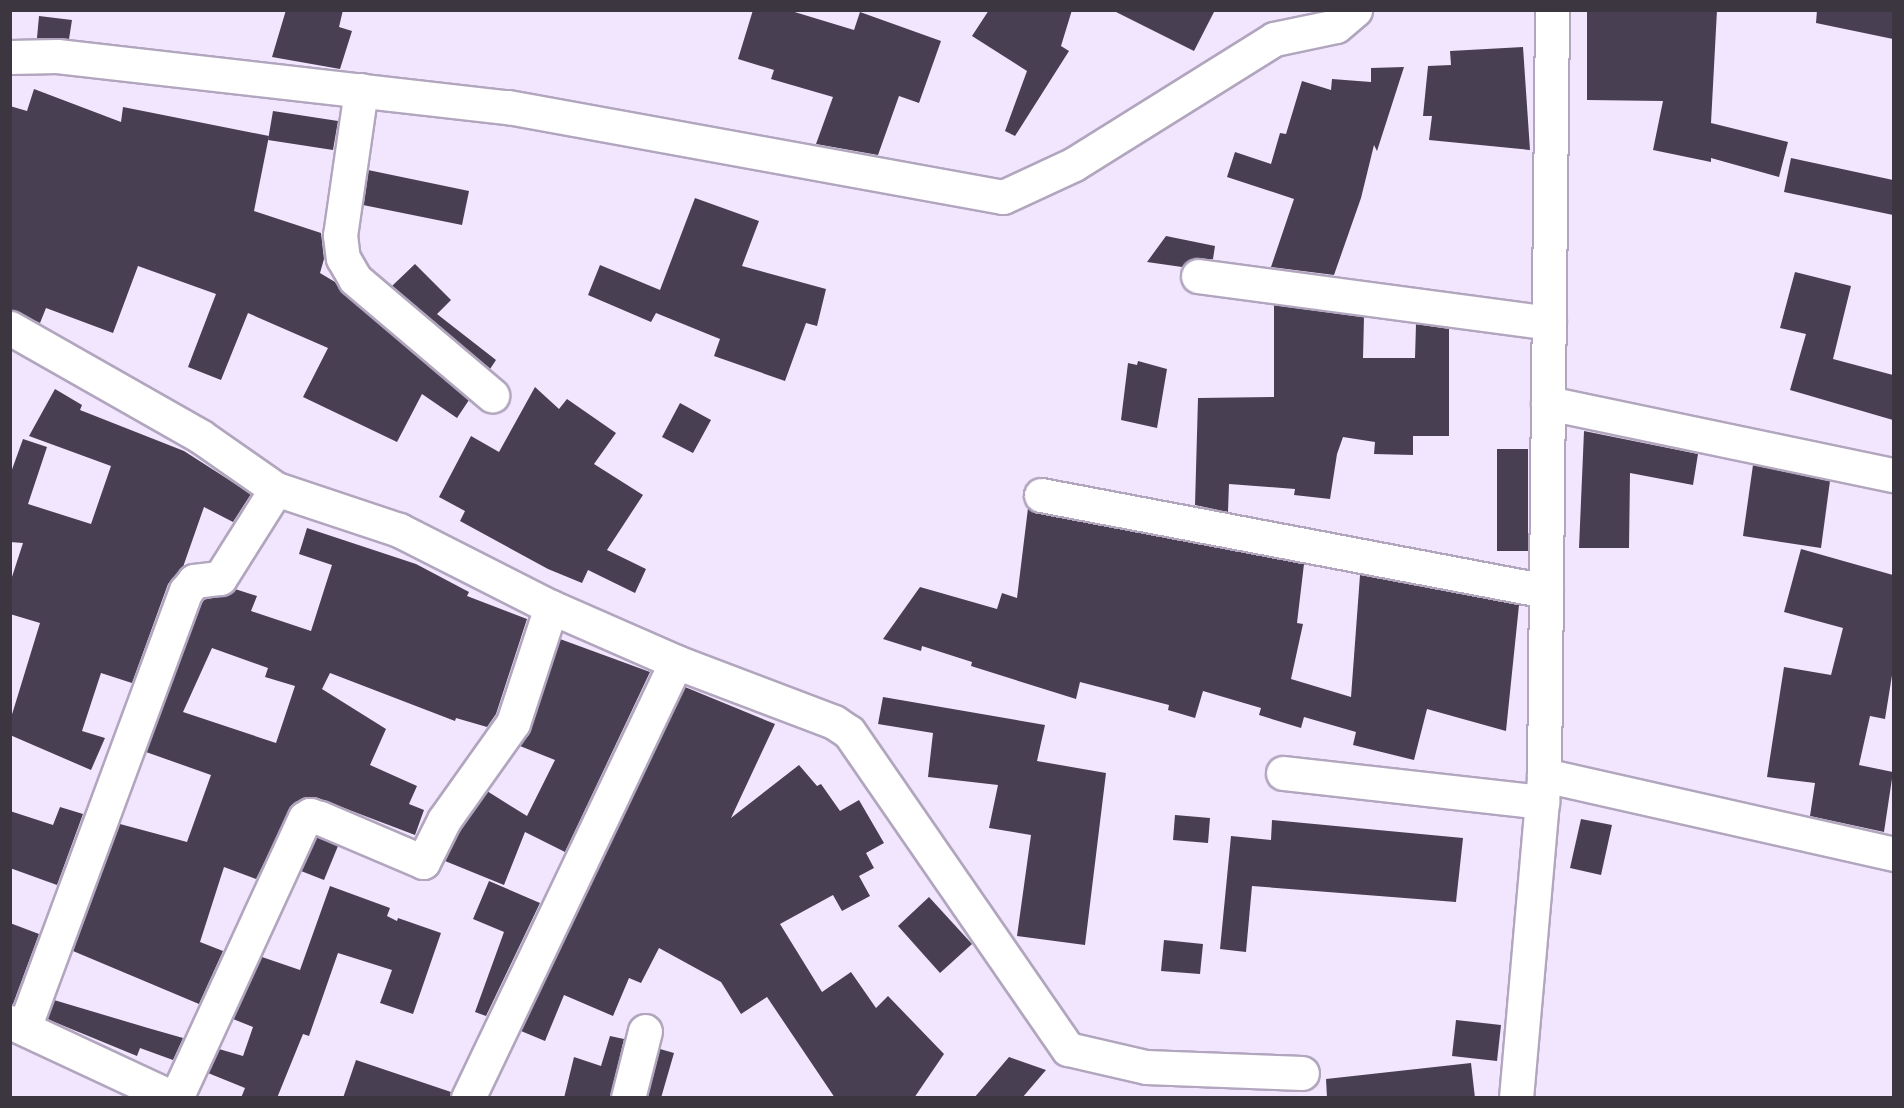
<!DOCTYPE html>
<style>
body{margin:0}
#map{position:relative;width:1904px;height:1108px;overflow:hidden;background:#f2e6ff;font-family:"DM Sans",sans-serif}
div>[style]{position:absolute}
.building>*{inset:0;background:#493f53}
.roads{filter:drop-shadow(2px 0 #b1a6be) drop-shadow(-2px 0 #b1a6be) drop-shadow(0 2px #b1a6be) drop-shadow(0 -2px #b1a6be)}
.minor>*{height:33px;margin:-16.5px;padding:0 16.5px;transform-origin:16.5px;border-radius:16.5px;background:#fff}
span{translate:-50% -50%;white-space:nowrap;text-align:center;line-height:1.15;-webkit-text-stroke:6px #faf7fd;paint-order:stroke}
.frame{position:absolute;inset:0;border:12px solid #3b3640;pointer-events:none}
</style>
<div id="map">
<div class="building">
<i style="clip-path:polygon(286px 10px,343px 10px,339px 27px,352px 31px,340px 69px,272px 57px)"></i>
<i style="clip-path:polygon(753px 10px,788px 10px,854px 30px,860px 12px,941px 41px,919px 103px,899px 96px,878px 155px,816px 144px,833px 97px,771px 79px,774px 70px,738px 59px)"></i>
<i style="clip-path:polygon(989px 10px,1072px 10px,1061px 46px,1069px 51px,1015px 136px,1005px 131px,1027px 71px,972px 36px)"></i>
<i style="clip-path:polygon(1112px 10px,1215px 10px,1194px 51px)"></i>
<i style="clip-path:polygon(1587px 10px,1717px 10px,1711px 123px,1788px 142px,1779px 177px,1711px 158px,1711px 162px,1653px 150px,1663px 101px,1587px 100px)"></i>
<i style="clip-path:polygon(1817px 10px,1893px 10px,1893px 39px,1816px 23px)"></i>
<i style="clip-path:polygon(39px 16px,72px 20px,69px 39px,37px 38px)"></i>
<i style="clip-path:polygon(1523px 47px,1530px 150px,1429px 140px,1432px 116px,1423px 116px,1428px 66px,1451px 65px,1450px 51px)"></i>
<i style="clip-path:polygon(1404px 67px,1377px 151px,1374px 145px,1361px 198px,1334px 275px,1271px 267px,1294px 199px,1227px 177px,1235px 152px,1271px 164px,1280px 133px,1286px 134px,1302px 81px,1331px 90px,1332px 79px,1371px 82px,1371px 68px)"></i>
<i style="clip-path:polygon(34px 89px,121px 122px,123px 107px,269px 136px,254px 211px,321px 233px,324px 259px,320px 273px,335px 282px,343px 293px,469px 400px,457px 418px,422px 394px,397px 442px,303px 397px,328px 348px,248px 313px,221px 380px,188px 367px,216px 294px,138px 266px,113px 333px,46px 308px,40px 323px,10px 309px,10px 106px,27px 111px)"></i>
<i style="clip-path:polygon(273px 111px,338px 121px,333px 150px,268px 140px)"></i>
<i style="clip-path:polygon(1791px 158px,1893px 180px,1893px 215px,1784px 192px)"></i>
<i style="clip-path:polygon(368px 170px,469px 191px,462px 225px,363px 205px)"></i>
<i style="clip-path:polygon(695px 198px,759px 221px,742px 266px,826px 289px,817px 326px,806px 323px,785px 381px,714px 356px,720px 339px,656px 313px,651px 322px,588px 295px,600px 265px,660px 290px)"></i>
<i style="clip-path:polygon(1166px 236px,1215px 246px,1213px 259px,1191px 259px,1182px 267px,1147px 262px)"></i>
<i style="clip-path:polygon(415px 264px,451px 300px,437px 314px,496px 360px,490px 369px,392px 286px)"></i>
<i style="clip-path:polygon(1795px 272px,1851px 286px,1833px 359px,1893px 375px,1893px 420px,1790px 390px,1806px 334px,1780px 328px)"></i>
<i style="clip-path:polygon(1274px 305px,1364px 317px,1363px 358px,1415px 358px,1416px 324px,1449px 329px,1449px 436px,1413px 436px,1413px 455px,1374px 454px,1375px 442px,1343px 437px,1337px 454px,1330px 499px,1294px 495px,1295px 489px,1229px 484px,1228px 512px,1195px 505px,1198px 398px,1274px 397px)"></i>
<i style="clip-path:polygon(1138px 361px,1167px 369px,1157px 428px,1121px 420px,1128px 363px,1137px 365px)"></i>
<i style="clip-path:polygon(535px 387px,559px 409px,567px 399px,616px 433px,594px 464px,643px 495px,607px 550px,646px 569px,635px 593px,588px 570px,582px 583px,548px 569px,460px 521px,465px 511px,439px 497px,471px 436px,499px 452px)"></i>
<i style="clip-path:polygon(55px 389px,82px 405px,80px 410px,184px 451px,251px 494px,233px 522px,204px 507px,183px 567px,168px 584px,132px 683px,101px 673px,82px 731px,105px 738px,91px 770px,10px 735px,10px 721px,40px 623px,10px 614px,10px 583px,23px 543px,10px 542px,10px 475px,23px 439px,47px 447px,28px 504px,91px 524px,111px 466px,29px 436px)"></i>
<i style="clip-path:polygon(680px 403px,711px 420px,693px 453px,662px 437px)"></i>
<i style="clip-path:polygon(1584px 431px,1698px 454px,1693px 485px,1630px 473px,1629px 548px,1579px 548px)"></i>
<i style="clip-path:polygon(1497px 449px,1528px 449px,1528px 551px,1497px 551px)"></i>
<i style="clip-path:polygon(1753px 465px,1830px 481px,1821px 548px,1743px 536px)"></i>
<i style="clip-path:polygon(1028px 508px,1038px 513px,1304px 564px,1297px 623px,1303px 624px,1291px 679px,1351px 697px,1360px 575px,1519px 605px,1506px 731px,1427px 709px,1414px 760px,1353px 745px,1356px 732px,1304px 717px,1301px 728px,1259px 715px,1261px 708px,1203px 691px,1195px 718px,1168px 710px,1169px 705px,1080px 682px,1076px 699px,971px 666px,972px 662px,922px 646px,921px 651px,883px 639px,920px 587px,997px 609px,1002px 593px,1017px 598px)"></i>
<i style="clip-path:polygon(evenodd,307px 528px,416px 564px,469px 592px,467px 596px,527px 619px,496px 714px,487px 727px,456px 718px,455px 721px,330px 673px,322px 689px,386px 729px,370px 765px,417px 786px,409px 804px,424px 810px,415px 835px,315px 797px,295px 802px,256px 879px,224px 867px,200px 942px,223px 951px,199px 1004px,73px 951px,120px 824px,187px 842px,211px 775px,146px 752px,203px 600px,230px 594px,235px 589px,257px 596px,251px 611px,311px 631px,332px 565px,299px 554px,307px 528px,212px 648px,268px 668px,265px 677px,295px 686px,276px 743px,183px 712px,212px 648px)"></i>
<i style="clip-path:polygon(1801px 549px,1893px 575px,1893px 669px,1885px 719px,1870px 716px,1859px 765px,1893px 772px,1884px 832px,1810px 816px,1815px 783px,1767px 777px,1784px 667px,1831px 675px,1843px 628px,1784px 612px)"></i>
<i style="clip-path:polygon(560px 639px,650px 672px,565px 852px,525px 832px,504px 885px,445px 861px,460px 830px,487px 791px,527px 816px,555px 760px,520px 746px,531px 729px)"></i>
<i style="clip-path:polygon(685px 687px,775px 724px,731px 818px,799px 765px,817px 786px,821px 784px,840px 811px,859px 800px,884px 843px,866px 853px,874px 868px,859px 876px,870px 896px,842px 911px,833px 895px,780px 924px,822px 992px,851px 972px,876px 1008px,888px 996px,944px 1054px,914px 1098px,835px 1098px,767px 997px,741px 1014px,721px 982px,659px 948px,641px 983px,629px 978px,613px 1016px,564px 995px,545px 1041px,521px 1031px)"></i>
<i style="clip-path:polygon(883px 697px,1045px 725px,1037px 761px,1106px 773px,1085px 945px,1017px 936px,1031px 835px,989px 828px,998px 785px,928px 777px,933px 733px,878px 724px)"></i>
<i style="clip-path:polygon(60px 807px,83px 814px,57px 885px,10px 868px,10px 811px,53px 825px)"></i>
<i style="clip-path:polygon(1175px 815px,1210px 818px,1208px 843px,1173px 840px)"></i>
<i style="clip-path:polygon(1581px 819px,1612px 825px,1601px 875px,1570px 868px)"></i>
<i style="clip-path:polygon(1272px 820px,1463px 838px,1456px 902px,1252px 886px,1246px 952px,1220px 949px,1231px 836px,1271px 840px)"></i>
<i style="clip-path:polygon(317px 837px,338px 846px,324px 880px,301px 871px)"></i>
<i style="clip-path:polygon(489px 881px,540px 903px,486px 1016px,475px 1012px,504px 932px,473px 919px)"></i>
<i style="clip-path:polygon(330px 886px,390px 908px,387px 916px,397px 921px,398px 918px,441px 933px,413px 1014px,380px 1003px,392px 970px,338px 953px,309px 1036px,303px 1034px,277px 1098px,241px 1098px,245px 1088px,208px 1073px,219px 1049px,243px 1056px,253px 1027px,233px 1019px,262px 957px,300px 970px)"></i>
<i style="clip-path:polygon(929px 897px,972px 944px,940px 973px,898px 926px)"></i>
<i style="clip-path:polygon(10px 923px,39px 934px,13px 1004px,10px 1004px)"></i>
<i style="clip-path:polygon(1164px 940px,1203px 944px,1200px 974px,1161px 971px)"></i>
<i style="clip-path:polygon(54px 1000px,148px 1028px,183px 1038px,173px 1060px,140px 1048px,137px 1056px,47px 1019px)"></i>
<i style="clip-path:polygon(1456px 1020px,1501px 1025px,1497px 1061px,1452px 1056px)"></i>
<i style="clip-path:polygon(610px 1036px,624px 1039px,610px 1098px,564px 1098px,574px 1057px,601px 1066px)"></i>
<i style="clip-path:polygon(660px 1049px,674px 1053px,661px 1098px,647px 1098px)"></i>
<i style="clip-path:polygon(1009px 1057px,1046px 1070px,1022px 1098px,974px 1098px)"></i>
<i style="clip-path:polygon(356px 1060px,451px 1092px,450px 1098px,343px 1098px)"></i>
<i style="clip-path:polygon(1471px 1063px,1475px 1098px,1327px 1098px,1326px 1079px)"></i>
</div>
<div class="roads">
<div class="minor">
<i style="left:10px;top:57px;width:47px;rotate:-1.2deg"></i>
<i style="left:57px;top:56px;width:454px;rotate:6.5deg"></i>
<i style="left:508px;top:107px;width:503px;rotate:10.3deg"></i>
<i style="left:1003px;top:197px;width:78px;rotate:-24.9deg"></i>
<i style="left:1074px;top:164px;width:236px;rotate:-32deg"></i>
<i style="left:1274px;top:39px;width:63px;rotate:-11.8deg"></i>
<i style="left:1336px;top:26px;width:25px;rotate:-40deg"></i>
<i style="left:361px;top:90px;width:147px;rotate:98.2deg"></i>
<i style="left:340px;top:235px;width:23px;rotate:83deg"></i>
<i style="left:343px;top:258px;width:24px;rotate:60deg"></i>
<i style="left:355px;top:279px;width:180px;rotate:40.3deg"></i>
<i style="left:1198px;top:276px;width:354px;rotate:7.6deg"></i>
<i style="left:10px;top:328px;width:219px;rotate:29.6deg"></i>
<i style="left:200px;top:436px;width:93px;rotate:34.9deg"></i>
<i style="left:276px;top:489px;width:130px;rotate:18.4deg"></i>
<i style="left:399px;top:530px;width:170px;rotate:26.9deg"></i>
<i style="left:551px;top:607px;width:137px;rotate:23.7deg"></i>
<i style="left:676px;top:662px;width:169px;rotate:20.8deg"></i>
<i style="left:834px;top:722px;width:18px;rotate:34deg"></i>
<i style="left:849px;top:732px;width:385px;rotate:55.4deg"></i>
<i style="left:1068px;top:1049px;width:80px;rotate:13deg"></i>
<i style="left:1146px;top:1067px;width:156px;rotate:2.2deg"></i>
<i style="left:1548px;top:403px;width:353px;rotate:11.8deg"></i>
<i style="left:1041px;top:495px;width:514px;rotate:10.76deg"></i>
<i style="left:1283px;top:773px;width:261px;rotate:6.4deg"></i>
<i style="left:1544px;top:775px;width:359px;rotate:12.7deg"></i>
<i style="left:10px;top:1022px;width:180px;rotate:25deg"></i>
<i style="left:24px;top:1028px;width:466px;rotate:-69.7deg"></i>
<i style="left:186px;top:591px;width:13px;rotate:-51deg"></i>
<i style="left:194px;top:581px;width:26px;rotate:-7deg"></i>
<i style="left:220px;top:578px;width:105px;rotate:-57.8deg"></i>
<i style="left:176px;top:1098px;width:308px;rotate:-65.3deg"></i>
<i style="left:305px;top:818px;width:6px;rotate:-31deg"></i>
<i style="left:310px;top:815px;width:10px;rotate:17deg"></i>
<i style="left:320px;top:818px;width:112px;rotate:23.1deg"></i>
<i style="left:423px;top:862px;width:47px;rotate:-63.4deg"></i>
<i style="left:444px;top:820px;width:119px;rotate:-54.6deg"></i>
<i style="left:513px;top:723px;width:122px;rotate:-71.9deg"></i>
<i style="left:468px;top:1098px;width:483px;rotate:-64.5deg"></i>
<i style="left:628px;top:1098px;width:69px;rotate:-75.8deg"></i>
<i style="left:1516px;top:1098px;width:324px;rotate:-85deg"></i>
<i style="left:1544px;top:775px;width:765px;rotate:-89.4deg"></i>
</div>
</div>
<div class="frame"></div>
</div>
